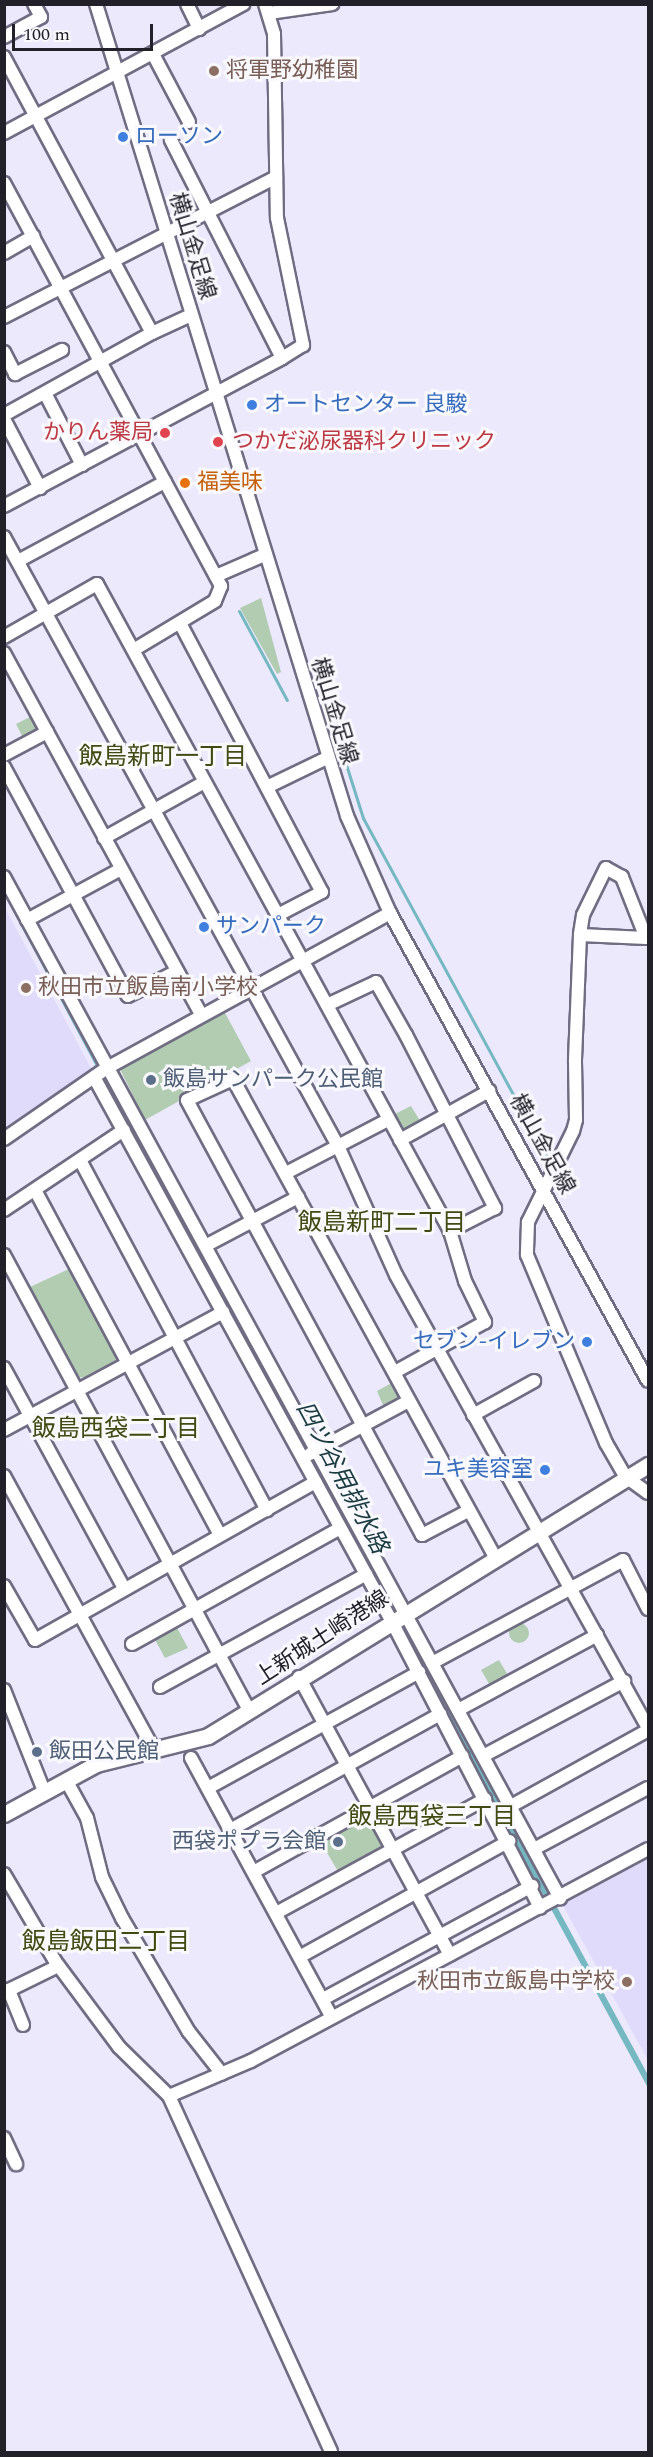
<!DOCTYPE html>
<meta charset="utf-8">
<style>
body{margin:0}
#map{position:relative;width:653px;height:2457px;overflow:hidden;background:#ece9fd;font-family:Spectral,"Noto Sans JP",serif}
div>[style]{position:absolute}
.built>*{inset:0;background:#e0dbfb}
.green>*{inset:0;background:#b1ccb1}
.round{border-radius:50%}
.water>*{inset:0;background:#75b8c2}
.stream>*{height:3px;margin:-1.5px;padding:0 1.5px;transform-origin:1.5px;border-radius:1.5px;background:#75b8c2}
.roads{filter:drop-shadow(2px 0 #706d83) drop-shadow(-2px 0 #706d83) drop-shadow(0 2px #706d83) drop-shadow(0 -2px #706d83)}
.minor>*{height:12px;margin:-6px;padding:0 6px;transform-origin:6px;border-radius:6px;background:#fff}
.major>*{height:15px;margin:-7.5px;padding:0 7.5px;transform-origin:7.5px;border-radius:7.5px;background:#fff}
.dots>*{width:16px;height:16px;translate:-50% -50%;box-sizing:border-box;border:3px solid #f9f8fd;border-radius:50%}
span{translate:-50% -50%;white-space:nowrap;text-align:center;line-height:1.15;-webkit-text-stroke:6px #f9f8fd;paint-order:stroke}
.education-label{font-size:22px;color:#785e54}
.left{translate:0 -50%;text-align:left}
.right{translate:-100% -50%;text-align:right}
.shop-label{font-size:22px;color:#366cbe}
.street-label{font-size:22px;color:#222029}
.health-label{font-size:22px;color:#be3a42}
.food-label{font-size:22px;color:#c56008}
.service-label{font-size:22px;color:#4e5e75}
.neighbourhood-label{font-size:24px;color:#414a10}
.water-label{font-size:24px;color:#1a3b40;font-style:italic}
.frame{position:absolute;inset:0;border:6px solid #222029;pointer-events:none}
.scale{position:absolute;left:12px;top:24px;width:141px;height:27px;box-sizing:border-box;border:3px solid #222029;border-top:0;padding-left:8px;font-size:18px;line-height:21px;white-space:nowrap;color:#222029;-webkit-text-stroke:4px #f9f8fd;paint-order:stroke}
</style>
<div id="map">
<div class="built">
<i style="clip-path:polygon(4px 906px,92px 1070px,5px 1127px,4px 1127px)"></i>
<i style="clip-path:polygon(648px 1859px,648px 2060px,562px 1904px)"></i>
</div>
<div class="green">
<i style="clip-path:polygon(261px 598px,281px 672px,277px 674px,240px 608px)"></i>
<i style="clip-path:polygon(34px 715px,40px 733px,24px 740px,16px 724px)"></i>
<i style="clip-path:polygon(224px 1011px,251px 1061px,145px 1120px,119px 1067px)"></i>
<i style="clip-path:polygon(411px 1106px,422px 1124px,406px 1133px,393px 1115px)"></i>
<i style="clip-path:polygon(71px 1268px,117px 1354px,116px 1360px,86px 1378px,78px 1377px,30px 1287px)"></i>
<i style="clip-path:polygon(395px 1381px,404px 1397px,385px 1410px,377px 1391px)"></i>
<i class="round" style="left:509px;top:1623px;width:20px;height:20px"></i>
<i style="clip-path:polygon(175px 1624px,188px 1648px,165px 1658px,153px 1636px)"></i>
<i style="clip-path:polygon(499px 1660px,509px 1677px,491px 1687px,481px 1670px)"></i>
<i style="clip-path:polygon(363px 1816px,369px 1816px,382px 1849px,339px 1873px,320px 1841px)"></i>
</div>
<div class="water">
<i style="clip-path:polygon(4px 886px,648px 2075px,648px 2088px,178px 1220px,5px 896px)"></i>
</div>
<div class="stream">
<i style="left:239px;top:611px;width:101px;rotate:61.7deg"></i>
<i style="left:324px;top:695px;width:129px;rotate:72.4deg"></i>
<i style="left:363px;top:818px;width:388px;rotate:61.5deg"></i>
</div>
<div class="roads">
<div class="minor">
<i style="left:96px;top:4px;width:850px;rotate:72.82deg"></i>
<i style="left:347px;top:816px;width:106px;rotate:66.1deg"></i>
<i style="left:390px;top:913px;width:534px;rotate:61.13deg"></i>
<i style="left:187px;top:4px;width:28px;rotate:64deg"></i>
<i style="left:265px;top:4px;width:31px;rotate:73deg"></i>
<i style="left:274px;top:34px;width:184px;rotate:89.1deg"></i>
<i style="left:277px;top:218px;width:130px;rotate:78.4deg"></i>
<i style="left:303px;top:345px;width:25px;rotate:148deg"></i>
<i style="left:269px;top:13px;width:64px;rotate:-8.1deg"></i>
<i style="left:4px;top:37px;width:42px;rotate:-28.4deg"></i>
<i style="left:41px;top:17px;width:15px;rotate:-118deg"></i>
<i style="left:153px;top:54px;width:77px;rotate:62.1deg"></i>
<i style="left:4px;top:57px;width:313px;rotate:61.8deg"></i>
<i style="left:152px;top:333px;width:43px;rotate:-24.8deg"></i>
<i style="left:4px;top:133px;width:272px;rotate:-28.3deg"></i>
<i style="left:4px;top:183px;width:458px;rotate:61.7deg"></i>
<i style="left:221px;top:586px;width:16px;rotate:112deg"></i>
<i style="left:215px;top:601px;width:93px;rotate:149deg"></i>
<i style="left:4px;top:253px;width:34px;rotate:-30deg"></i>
<i style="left:4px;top:317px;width:306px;rotate:-27.2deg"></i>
<i style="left:4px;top:352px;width:25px;rotate:63deg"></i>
<i style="left:15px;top:374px;width:53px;rotate:-27.1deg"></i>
<i style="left:45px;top:393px;width:81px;rotate:62.8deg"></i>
<i style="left:4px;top:415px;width:169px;rotate:-29deg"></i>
<i style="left:4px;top:419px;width:78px;rotate:62.4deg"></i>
<i style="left:4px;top:506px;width:315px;rotate:-28deg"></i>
<i style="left:282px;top:358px;width:245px;rotate:-117deg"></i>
<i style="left:4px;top:537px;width:695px;rotate:61.26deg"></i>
<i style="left:338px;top:1146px;width:141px;rotate:65.8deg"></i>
<i style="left:396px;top:1275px;width:518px;rotate:60.91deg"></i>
<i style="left:18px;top:561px;width:167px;rotate:-28.3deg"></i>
<i style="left:216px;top:576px;width:52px;rotate:-23.6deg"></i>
<i style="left:180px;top:623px;width:304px;rotate:62.2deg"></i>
<i style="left:322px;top:892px;width:50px;rotate:152.4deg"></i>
<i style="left:4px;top:637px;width:107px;rotate:-29.7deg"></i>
<i style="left:97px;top:584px;width:737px;rotate:61.38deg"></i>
<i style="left:450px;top:1231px;width:52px;rotate:73.3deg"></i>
<i style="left:465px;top:1281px;width:46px;rotate:64deg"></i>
<i style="left:485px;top:1322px;width:103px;rotate:150.9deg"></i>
<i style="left:4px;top:653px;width:413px;rotate:61.4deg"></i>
<i style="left:4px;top:755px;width:49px;rotate:-28.1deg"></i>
<i style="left:4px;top:767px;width:260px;rotate:61.6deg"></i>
<i style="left:128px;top:996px;width:55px;rotate:-27deg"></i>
<i style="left:269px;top:786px;width:64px;rotate:-25.8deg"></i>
<i style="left:104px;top:838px;width:113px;rotate:-29.1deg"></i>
<i style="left:4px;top:877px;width:1163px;rotate:61.43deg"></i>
<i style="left:27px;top:920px;width:107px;rotate:-28.5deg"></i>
<i style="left:580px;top:935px;width:66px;rotate:2.6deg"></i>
<i style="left:646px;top:938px;width:66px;rotate:-111.5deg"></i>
<i style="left:622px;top:877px;width:18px;rotate:-151deg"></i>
<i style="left:606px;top:868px;width:52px;rotate:116.1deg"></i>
<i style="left:583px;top:915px;width:20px;rotate:99deg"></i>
<i style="left:580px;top:935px;width:127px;rotate:92.3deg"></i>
<i style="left:575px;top:1062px;width:58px;rotate:89deg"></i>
<i style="left:576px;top:1120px;width:11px;rotate:105deg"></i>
<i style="left:573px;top:1131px;width:102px;rotate:116.3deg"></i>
<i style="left:528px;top:1222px;width:33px;rotate:92deg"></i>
<i style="left:527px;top:1255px;width:204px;rotate:67.2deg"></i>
<i style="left:606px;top:1443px;width:39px;rotate:60deg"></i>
<i style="left:626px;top:1477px;width:27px;rotate:36deg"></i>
<i style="left:327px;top:1005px;width:54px;rotate:-25.1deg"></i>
<i style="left:376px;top:982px;width:61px;rotate:60.5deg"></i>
<i style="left:406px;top:1035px;width:195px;rotate:62.8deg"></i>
<i style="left:495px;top:1208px;width:51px;rotate:152.9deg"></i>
<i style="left:94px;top:1077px;width:619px;rotate:61.32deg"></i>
<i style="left:391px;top:1620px;width:324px;rotate:62.6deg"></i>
<i style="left:4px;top:1139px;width:125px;rotate:-34.6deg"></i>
<i style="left:107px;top:1068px;width:323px;rotate:-28.7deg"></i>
<i style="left:400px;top:1140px;width:102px;rotate:-28.8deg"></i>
<i style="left:80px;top:1160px;width:397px;rotate:61.9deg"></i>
<i style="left:286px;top:1173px;width:115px;rotate:-27.5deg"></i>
<i style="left:35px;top:1190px;width:391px;rotate:61.8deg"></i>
<i style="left:4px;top:1210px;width:144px;rotate:-33.7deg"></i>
<i style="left:207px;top:1245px;width:103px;rotate:-27.8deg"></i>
<i style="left:4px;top:1255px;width:519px;rotate:61.71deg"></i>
<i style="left:4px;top:1368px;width:251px;rotate:61.4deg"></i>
<i style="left:473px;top:1415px;width:70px;rotate:-29.1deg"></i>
<i style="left:4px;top:1430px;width:249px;rotate:-28.3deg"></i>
<i style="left:310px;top:1454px;width:112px;rotate:-28.2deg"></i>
<i style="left:4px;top:1476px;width:312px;rotate:61.3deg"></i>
<i style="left:468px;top:1511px;width:52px;rotate:152.4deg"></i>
<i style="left:422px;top:1535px;width:494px;rotate:-118.4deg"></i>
<i style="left:187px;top:1100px;width:51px;rotate:-24.5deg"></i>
<i style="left:233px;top:1079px;width:545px;rotate:61.27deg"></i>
<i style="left:4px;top:1586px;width:62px;rotate:60.1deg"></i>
<i style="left:35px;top:1640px;width:322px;rotate:-29.4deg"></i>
<i style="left:132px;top:1644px;width:238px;rotate:-29.1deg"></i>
<i style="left:432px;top:1663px;width:217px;rotate:-28.3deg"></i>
<i style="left:623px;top:1560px;width:55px;rotate:63deg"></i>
<i style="left:299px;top:1677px;width:316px;rotate:61.5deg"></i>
<i style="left:160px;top:1687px;width:235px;rotate:-28.7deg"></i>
<i style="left:4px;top:1690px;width:109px;rotate:68.4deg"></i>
<i style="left:458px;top:1710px;width:158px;rotate:-28.3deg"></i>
<i style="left:483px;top:1756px;width:160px;rotate:-28deg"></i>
<i style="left:191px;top:1758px;width:294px;rotate:61.5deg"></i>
<i style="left:66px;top:1780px;width:43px;rotate:61.1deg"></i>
<i style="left:87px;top:1818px;width:61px;rotate:75.7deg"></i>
<i style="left:102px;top:1877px;width:46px;rotate:64deg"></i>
<i style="left:122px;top:1918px;width:132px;rotate:59.6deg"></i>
<i style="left:189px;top:2032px;width:53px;rotate:51.8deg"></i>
<i style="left:208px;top:1788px;width:241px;rotate:-28.8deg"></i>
<i style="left:511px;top:1806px;width:157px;rotate:-29deg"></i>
<i style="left:232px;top:1829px;width:238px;rotate:-28.9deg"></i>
<i style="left:534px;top:1849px;width:129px;rotate:-28.2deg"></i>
<i style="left:257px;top:1870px;width:235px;rotate:-29deg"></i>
<i style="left:4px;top:1874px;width:101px;rotate:59.6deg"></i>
<i style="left:55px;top:1961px;width:107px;rotate:53.3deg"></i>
<i style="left:119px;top:2047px;width:70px;rotate:44.4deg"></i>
<i style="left:169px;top:2096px;width:391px;rotate:65.5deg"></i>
<i style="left:278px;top:1912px;width:236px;rotate:-28.6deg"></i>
<i style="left:301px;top:1956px;width:238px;rotate:-28.9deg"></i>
<i style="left:323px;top:1999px;width:238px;rotate:-28.4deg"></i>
<i style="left:23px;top:2025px;width:38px;rotate:-112deg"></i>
<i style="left:9px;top:1990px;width:55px;rotate:-26.1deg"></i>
<i style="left:169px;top:2096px;width:89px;rotate:-23.1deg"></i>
<i style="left:251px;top:2061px;width:450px;rotate:-28.1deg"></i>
<i style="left:4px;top:2138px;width:29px;rotate:65deg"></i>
</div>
<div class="major">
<i style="left:4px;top:1814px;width:105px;rotate:-28.5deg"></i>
<i style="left:96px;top:1764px;width:115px;rotate:-14deg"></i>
<i style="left:208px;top:1736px;width:517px;rotate:-31.63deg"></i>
</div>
</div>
<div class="dots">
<i style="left:214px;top:71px;background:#8d6e63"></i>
<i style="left:123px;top:137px;background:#3f7fe0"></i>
<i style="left:252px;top:405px;background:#3f7fe0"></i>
<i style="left:165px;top:433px;background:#e0444e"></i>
<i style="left:218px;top:442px;background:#e0444e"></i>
<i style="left:185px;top:483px;background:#e8710a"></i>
<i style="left:204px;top:927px;background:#3f7fe0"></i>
<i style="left:26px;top:988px;background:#8d6e63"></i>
<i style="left:151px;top:1080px;background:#5c6f8a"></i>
<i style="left:587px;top:1342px;background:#3f7fe0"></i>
<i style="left:545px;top:1470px;background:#3f7fe0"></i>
<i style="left:37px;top:1752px;background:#5c6f8a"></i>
<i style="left:338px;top:1842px;background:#5c6f8a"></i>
<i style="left:627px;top:1982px;background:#8d6e63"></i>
</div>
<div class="education-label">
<span class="left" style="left:226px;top:71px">将軍野幼稚園</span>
<span class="left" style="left:38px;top:988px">秋田市立飯島南小学校</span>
<span class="right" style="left:615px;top:1982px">秋田市立飯島中学校</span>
</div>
<div class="shop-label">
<span class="left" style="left:135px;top:137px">ローソン</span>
<span class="left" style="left:264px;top:405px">オートセンター 良駿</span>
<span class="left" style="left:216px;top:927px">サンパーク</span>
<span class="right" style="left:575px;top:1342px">セブン-イレブン</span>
<span class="right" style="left:533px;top:1470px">ユキ美容室</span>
</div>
<div class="street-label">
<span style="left:192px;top:246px;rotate:73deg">横山金足線</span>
<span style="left:334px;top:711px;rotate:73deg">横山金足線</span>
<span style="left:542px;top:1144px;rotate:61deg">横山金足線</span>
<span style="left:322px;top:1638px;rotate:-33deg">上新城土崎港線</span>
</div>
<div class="health-label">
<span class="right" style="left:153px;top:433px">かりん薬局</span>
<span class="left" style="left:232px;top:442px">つかだ泌尿器科クリニック</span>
</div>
<div class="food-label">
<span class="left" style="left:197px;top:483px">福美味</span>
</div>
<div class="service-label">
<span class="left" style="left:163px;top:1080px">飯島サンパーク公民館</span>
<span class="left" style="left:49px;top:1752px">飯田公民館</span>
<span class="right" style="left:326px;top:1842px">西袋ポプラ会館</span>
</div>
<div class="neighbourhood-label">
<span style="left:163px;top:758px">飯島新町一丁目</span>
<span style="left:382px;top:1224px">飯島新町二丁目</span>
<span style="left:116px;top:1430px">飯島西袋二丁目</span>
<span style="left:432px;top:1818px">飯島西袋三丁目</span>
<span style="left:106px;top:1943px">飯島飯田二丁目</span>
</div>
<div class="water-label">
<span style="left:341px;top:1478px;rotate:62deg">四ツ谷用排水路</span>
</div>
<div class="frame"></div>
<div class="scale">100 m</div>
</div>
